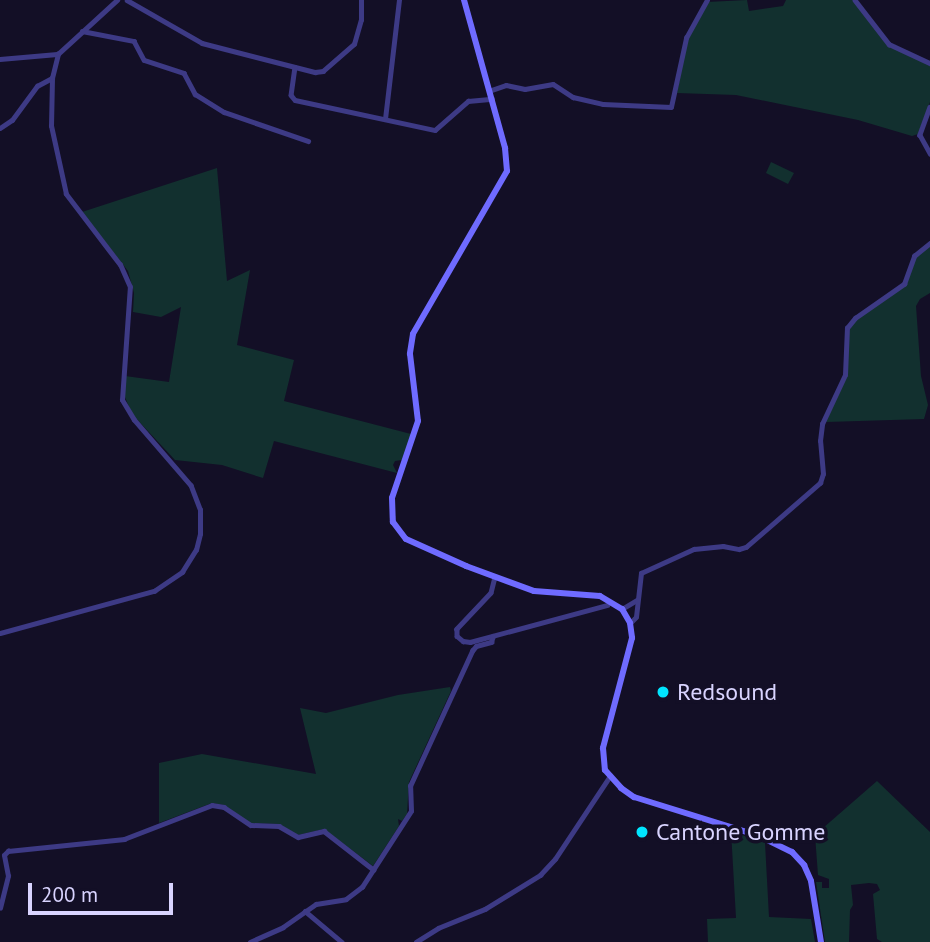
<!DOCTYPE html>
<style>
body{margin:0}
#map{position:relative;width:930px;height:942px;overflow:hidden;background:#130f26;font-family:"PT Sans",sans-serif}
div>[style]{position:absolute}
.green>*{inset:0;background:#12302f}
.minor>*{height:4.5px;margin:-2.25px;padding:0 2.25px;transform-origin:2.25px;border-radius:2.25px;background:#3d3a85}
.secondary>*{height:6px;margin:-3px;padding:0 3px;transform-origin:3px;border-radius:3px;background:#6f6bff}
.dots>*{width:19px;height:19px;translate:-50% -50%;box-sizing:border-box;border:4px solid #130f26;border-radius:50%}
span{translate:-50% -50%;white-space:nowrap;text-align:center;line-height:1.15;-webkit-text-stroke:7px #130f26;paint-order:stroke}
.poi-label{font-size:24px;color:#d9d4ff}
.left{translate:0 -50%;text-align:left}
.scale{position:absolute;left:28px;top:883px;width:145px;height:32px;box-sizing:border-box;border:4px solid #d9d4ff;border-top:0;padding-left:9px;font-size:21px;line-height:24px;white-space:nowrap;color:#d9d4ff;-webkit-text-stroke:5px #130f26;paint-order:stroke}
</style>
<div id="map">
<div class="green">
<i style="clip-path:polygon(747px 0,749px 11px,783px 6px,786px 0,853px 0,888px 45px,930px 64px,930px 102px,918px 134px,912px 136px,858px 120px,736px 95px,677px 93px,687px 41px,707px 2px)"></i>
<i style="clip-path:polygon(771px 162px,794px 173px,788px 184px,766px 173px)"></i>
<i style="clip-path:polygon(217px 168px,227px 281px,250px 270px,237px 345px,294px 360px,284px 401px,411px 434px,402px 460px,395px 461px,393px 465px,397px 473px,274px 441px,263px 478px,222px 465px,175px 460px,132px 414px,125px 397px,125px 376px,169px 382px,181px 307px,161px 317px,133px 312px,134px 293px,128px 271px,82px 212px)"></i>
<i style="clip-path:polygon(930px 245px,930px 293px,920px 299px,916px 306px,921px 376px,928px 405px,924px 419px,826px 422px,846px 377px,848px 336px,852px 323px,902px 288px,914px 257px)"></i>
<i style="clip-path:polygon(450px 687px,451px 691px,409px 782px,407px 814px,402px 821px,398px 819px,399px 826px,373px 866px,324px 829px,298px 835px,279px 824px,250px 823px,224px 805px,212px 803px,159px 823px,159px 763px,202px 754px,316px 774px,300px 708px,326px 713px,398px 695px)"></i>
<i style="clip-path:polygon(877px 781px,930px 832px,930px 942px,882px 942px,877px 939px,873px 894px,880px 890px,877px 884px,869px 883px,851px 885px,853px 905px,850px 910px,849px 942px,825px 942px,816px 882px,822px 882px,822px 888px,829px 888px,829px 879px,818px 875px,815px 835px)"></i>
<i style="clip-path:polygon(731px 831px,765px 843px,769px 917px,811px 919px,815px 942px,708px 942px,707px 919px,736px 918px)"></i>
</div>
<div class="minor">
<i style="left:127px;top:0;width:86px;rotate:29.8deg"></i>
<i style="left:202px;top:43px;width:117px;rotate:14.4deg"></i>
<i style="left:315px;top:72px;width:8px;rotate:-7deg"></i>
<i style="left:323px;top:71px;width:41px;rotate:-41.1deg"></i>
<i style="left:354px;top:44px;width:25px;rotate:-74deg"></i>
<i style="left:361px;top:20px;width:20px;rotate:-90deg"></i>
<i style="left:855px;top:0;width:56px;rotate:52.3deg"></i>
<i style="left:889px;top:44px;width:45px;rotate:24.9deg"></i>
<i style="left:82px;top:31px;width:53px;rotate:10.9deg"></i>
<i style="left:134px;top:41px;width:21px;rotate:62deg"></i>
<i style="left:144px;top:60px;width:42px;rotate:18deg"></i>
<i style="left:184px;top:73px;width:24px;rotate:62deg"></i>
<i style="left:195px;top:94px;width:34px;rotate:32deg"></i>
<i style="left:224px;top:112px;width:89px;rotate:19deg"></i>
<i style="left:0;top:59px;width:57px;rotate:-5deg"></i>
<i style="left:295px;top:67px;width:28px;rotate:98deg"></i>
<i style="left:291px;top:95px;width:6px;rotate:51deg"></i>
<i style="left:295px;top:100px;width:143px;rotate:12.1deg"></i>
<i style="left:435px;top:130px;width:44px;rotate:-41.3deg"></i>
<i style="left:468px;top:101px;width:24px;rotate:-5deg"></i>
<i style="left:489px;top:91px;width:18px;rotate:-19deg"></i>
<i style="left:506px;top:85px;width:19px;rotate:12deg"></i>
<i style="left:525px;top:89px;width:28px;rotate:-10deg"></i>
<i style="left:553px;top:84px;width:24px;rotate:33deg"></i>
<i style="left:573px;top:97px;width:31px;rotate:13deg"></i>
<i style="left:603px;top:104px;width:68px;rotate:2.5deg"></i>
<i style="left:671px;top:107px;width:71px;rotate:-77.7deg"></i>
<i style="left:686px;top:38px;width:43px;rotate:-61.1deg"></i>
<i style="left:930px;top:107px;width:30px;rotate:110deg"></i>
<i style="left:920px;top:135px;width:21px;rotate:61deg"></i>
<i style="left:385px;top:119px;width:120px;rotate:-83.3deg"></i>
<i style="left:0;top:128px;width:14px;rotate:-34deg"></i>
<i style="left:12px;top:120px;width:42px;rotate:-53.7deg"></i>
<i style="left:37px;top:86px;width:17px;rotate:-28deg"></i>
<i style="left:495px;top:577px;width:16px;rotate:104deg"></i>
<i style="left:491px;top:593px;width:50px;rotate:133.4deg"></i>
<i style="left:457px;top:629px;width:7px;rotate:90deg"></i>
<i style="left:457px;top:636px;width:8px;rotate:40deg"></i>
<i style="left:463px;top:641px;width:7px;rotate:8deg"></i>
<i style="left:470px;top:642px;width:142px;rotate:-15.1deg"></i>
<i style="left:622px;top:609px;width:17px;rotate:-31deg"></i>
<i style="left:630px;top:623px;width:8px;rotate:-45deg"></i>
<i style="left:636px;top:617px;width:44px;rotate:-83.5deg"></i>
<i style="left:641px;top:573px;width:58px;rotate:-24.4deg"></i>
<i style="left:694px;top:549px;width:29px;rotate:-6deg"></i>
<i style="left:723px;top:546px;width:16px;rotate:11deg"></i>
<i style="left:739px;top:549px;width:7px;rotate:-16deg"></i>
<i style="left:746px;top:547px;width:98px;rotate:-40.9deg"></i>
<i style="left:820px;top:483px;width:9px;rotate:-72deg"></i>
<i style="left:823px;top:474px;width:33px;rotate:-95deg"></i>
<i style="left:820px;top:441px;width:17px;rotate:-83deg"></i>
<i style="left:822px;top:424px;width:54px;rotate:-64.9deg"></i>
<i style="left:845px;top:375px;width:47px;rotate:-87.6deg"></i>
<i style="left:847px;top:328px;width:13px;rotate:-51deg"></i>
<i style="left:855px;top:318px;width:60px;rotate:-34.8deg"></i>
<i style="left:904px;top:284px;width:30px;rotate:-70deg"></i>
<i style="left:914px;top:256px;width:21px;rotate:-39deg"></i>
<i style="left:0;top:633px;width:160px;rotate:-15.3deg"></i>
<i style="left:154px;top:591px;width:34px;rotate:-34deg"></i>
<i style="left:182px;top:572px;width:26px;rotate:-58deg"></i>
<i style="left:196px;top:550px;width:16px;rotate:-76deg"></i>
<i style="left:200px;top:534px;width:24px;rotate:-90deg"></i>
<i style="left:200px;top:510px;width:26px;rotate:-111deg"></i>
<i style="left:191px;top:486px;width:87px;rotate:-130.8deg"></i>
<i style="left:134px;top:420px;width:23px;rotate:-121deg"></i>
<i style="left:122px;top:400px;width:113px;rotate:-86deg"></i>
<i style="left:130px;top:287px;width:24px;rotate:-114deg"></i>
<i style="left:120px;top:265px;width:89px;rotate:-127.3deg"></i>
<i style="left:66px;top:194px;width:70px;rotate:-102.4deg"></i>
<i style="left:51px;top:126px;width:48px;rotate:-88.8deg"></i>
<i style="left:52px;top:78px;width:25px;rotate:-76deg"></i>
<i style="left:58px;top:54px;width:80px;rotate:-42.5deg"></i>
<i style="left:0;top:908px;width:33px;rotate:-76deg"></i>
<i style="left:8px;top:876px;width:21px;rotate:-101deg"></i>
<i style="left:4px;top:855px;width:6px;rotate:-45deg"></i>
<i style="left:8px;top:851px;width:117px;rotate:-5.9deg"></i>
<i style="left:124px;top:839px;width:94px;rotate:-21.1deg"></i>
<i style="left:212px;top:805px;width:12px;rotate:9deg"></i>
<i style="left:224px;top:807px;width:32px;rotate:34deg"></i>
<i style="left:251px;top:825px;width:28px;rotate:2deg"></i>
<i style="left:279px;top:826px;width:22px;rotate:30deg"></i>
<i style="left:298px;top:837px;width:27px;rotate:-13deg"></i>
<i style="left:324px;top:831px;width:63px;rotate:38deg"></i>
<i style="left:305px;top:911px;width:48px;rotate:40deg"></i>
<i style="left:250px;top:942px;width:36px;rotate:-24deg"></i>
<i style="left:283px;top:927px;width:40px;rotate:-34.9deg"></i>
<i style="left:316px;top:904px;width:30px;rotate:-9deg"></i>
<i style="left:346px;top:899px;width:20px;rotate:-37deg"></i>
<i style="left:362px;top:887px;width:90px;rotate:-57.2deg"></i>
<i style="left:411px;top:811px;width:25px;rotate:-92deg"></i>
<i style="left:410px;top:786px;width:149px;rotate:-65.3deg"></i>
<i style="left:472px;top:651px;width:6px;rotate:-51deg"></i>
<i style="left:476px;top:646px;width:16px;rotate:-15deg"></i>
<i style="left:491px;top:642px;width:6px;rotate:-72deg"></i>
<i style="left:416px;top:942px;width:26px;rotate:-32deg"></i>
<i style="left:438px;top:928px;width:51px;rotate:-22deg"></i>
<i style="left:485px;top:909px;width:65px;rotate:-31.7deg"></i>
<i style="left:540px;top:875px;width:22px;rotate:-47deg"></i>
<i style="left:555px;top:859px;width:100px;rotate:-56.5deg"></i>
</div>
<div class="secondary">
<i style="left:464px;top:0;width:154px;rotate:74.5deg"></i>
<i style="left:505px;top:148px;width:23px;rotate:85deg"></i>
<i style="left:507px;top:171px;width:188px;rotate:120deg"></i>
<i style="left:413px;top:334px;width:20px;rotate:99deg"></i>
<i style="left:410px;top:354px;width:67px;rotate:83.2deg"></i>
<i style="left:418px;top:421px;width:81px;rotate:108.7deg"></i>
<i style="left:392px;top:498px;width:24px;rotate:88deg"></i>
<i style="left:393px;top:522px;width:21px;rotate:53deg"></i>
<i style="left:406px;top:539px;width:66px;rotate:24.2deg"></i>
<i style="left:466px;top:566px;width:72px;rotate:20.2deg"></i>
<i style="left:534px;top:591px;width:66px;rotate:4.3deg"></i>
<i style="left:600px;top:596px;width:26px;rotate:31deg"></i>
<i style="left:622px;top:609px;width:16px;rotate:60deg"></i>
<i style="left:630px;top:623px;width:15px;rotate:82deg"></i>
<i style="left:632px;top:638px;width:114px;rotate:104.8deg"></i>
<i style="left:603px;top:748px;width:22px;rotate:85deg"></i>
<i style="left:605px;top:770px;width:24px;rotate:48deg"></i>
<i style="left:621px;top:788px;width:16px;rotate:35deg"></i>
<i style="left:634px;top:797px;width:131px;rotate:17.3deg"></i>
<i style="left:759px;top:836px;width:37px;rotate:26deg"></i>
<i style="left:792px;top:852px;width:18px;rotate:47deg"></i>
<i style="left:804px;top:865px;width:17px;rotate:66deg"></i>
<i style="left:811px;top:881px;width:62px;rotate:80.7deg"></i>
</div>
<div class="dots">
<i style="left:663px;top:692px;background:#00e5ff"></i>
<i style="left:642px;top:832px;background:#00e5ff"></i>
</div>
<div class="poi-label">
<span class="left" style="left:677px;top:692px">Redsound</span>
<span class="left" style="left:656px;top:832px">Cantone Gomme</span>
</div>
<div class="scale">200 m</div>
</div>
